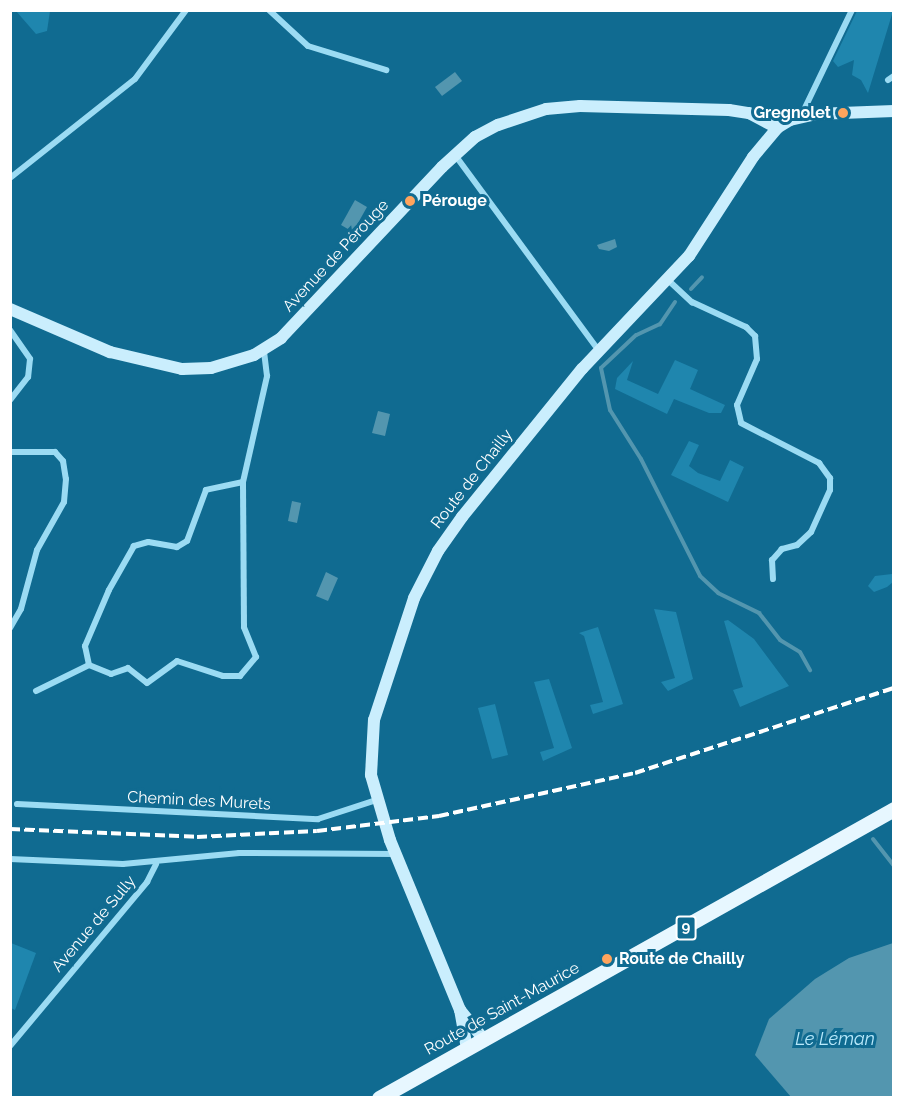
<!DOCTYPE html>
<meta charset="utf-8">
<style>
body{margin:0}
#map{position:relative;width:904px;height:1108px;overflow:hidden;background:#106b91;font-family:Raleway,sans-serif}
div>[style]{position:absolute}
.green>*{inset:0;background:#1f86ae}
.water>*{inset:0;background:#5396af}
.stream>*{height:4px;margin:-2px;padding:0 2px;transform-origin:2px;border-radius:2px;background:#5396af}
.street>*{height:6px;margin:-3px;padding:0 3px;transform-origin:3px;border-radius:3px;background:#9bdbf3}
.secondary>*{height:12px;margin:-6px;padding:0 6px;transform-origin:6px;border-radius:6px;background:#caeefd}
.primary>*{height:15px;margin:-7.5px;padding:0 7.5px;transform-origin:7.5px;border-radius:7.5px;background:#e7f7ff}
.rail>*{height:4px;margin-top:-2px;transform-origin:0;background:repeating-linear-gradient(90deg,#fff 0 10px,transparent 0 14.5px)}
.dots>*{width:16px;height:16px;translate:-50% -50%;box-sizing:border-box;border:3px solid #106b91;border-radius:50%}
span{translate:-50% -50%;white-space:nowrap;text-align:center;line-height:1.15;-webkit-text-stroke:6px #106b91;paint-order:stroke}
.shield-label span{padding:2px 4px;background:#106b91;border:2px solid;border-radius:4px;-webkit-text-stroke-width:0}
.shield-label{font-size:15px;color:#fff;font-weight:700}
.poi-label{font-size:16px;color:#fff;font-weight:700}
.right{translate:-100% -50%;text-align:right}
.left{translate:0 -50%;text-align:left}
.street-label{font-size:16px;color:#fff}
.water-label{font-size:18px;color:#b9e9fb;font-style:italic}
.frame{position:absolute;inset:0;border:12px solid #fff;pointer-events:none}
</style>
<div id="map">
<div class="green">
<i style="clip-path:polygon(16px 11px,50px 11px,47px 31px,36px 34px)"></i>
<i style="clip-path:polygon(857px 11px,893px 11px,868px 93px,861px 80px,852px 75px,854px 60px,838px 67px,833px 61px)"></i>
<i style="clip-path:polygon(675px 360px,698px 370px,690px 389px,725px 405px,721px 413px,709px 413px,674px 399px,667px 414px,615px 389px,617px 378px,633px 361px,627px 380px,658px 394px)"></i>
<i style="clip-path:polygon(689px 441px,699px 445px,689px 466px,698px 473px,720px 481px,730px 460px,744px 467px,728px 502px,671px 475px)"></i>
<i style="clip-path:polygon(892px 574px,893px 582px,887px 587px,874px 592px,868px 586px,875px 576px)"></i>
<i style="clip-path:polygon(654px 609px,676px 612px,693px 679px,668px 691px,661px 682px,675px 678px)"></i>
<i style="clip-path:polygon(728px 620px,754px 639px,789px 686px,740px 707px,733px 690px,743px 687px,724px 621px)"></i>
<i style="clip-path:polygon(598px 627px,623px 704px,593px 714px,590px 705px,603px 702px,584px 636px,579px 633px)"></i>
<i style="clip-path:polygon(549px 679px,572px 748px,543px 761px,540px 752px,554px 748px,534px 682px)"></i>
<i style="clip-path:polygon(495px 704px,508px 755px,492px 759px,478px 708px)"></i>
<i style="clip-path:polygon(11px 943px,36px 953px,15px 1010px,11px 1008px)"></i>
</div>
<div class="water">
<i style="clip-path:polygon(455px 72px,462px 81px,442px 96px,435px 87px)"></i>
<i style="clip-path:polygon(355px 200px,367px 207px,353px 232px,341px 225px)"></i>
<i style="clip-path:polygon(615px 239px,617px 247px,609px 251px,599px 249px,597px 245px)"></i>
<i style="clip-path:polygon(378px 411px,390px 414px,385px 436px,372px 433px)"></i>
<i style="clip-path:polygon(292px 501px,301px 503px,297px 523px,288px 521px)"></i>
<i style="clip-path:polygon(326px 572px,338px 578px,328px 601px,316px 596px)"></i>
<i style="clip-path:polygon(893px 943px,893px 1097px,791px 1097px,755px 1055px,769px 1019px,815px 979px,849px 958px)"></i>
</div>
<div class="stream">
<i style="left:691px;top:289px;width:16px;rotate:-47deg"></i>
<i style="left:675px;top:302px;width:27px;rotate:124deg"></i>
<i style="left:660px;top:324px;width:26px;rotate:155deg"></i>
<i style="left:636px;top:335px;width:48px;rotate:136.7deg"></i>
<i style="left:601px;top:368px;width:43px;rotate:77.9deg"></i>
<i style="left:610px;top:410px;width:58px;rotate:57.7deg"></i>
<i style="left:641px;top:459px;width:131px;rotate:63.2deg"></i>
<i style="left:700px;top:576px;width:25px;rotate:43deg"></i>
<i style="left:718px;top:593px;width:46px;rotate:26deg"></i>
<i style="left:759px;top:613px;width:34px;rotate:52deg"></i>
<i style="left:780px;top:640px;width:23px;rotate:31deg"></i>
<i style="left:800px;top:652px;width:21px;rotate:61deg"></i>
<i style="left:873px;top:839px;width:34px;rotate:52deg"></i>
</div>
<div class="street">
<i style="left:269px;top:10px;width:53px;rotate:42.7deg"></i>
<i style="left:308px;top:46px;width:82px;rotate:17.1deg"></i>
<i style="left:888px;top:80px;width:7px;rotate:-34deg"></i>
<i style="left:801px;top:116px;width:118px;rotate:-64.3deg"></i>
<i style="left:455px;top:155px;width:243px;rotate:53.7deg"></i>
<i style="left:10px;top:178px;width:159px;rotate:-38.4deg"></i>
<i style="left:135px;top:79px;width:86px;rotate:-53.5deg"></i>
<i style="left:668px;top:280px;width:33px;rotate:43deg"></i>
<i style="left:692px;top:302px;width:60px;rotate:24.8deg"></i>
<i style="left:746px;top:327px;width:13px;rotate:45deg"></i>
<i style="left:755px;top:336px;width:23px;rotate:85deg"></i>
<i style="left:757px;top:359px;width:50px;rotate:113.5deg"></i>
<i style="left:737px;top:405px;width:18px;rotate:77deg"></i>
<i style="left:741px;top:423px;width:88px;rotate:27.1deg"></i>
<i style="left:819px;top:463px;width:19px;rotate:54deg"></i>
<i style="left:830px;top:478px;width:12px;rotate:90deg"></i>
<i style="left:830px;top:490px;width:46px;rotate:114.3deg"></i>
<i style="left:811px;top:532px;width:19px;rotate:137deg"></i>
<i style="left:797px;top:545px;width:16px;rotate:165deg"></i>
<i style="left:782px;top:549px;width:15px;rotate:132deg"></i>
<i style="left:772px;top:560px;width:19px;rotate:87deg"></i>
<i style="left:10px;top:330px;width:35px;rotate:55deg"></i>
<i style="left:30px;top:359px;width:18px;rotate:96deg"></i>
<i style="left:28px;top:377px;width:29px;rotate:128deg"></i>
<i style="left:10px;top:452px;width:45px"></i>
<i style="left:55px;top:452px;width:12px;rotate:48deg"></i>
<i style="left:63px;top:461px;width:18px;rotate:81deg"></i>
<i style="left:66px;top:479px;width:23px;rotate:95deg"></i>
<i style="left:64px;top:502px;width:55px;rotate:119.4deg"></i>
<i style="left:37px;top:550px;width:61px;rotate:105.2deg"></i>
<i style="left:21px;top:609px;width:22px;rotate:120deg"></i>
<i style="left:243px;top:482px;width:38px;rotate:168deg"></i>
<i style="left:206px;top:490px;width:54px;rotate:110.4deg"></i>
<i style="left:187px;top:541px;width:12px;rotate:149deg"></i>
<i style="left:177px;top:547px;width:29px;rotate:-170deg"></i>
<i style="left:148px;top:542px;width:15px;rotate:164deg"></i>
<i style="left:134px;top:546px;width:51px;rotate:119.6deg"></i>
<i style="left:109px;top:590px;width:61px;rotate:113.2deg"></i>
<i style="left:85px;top:646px;width:19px;rotate:78deg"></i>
<i style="left:89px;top:665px;width:24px;rotate:22deg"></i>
<i style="left:111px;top:674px;width:18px;rotate:-19deg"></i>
<i style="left:128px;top:668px;width:24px;rotate:38deg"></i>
<i style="left:147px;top:683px;width:37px;rotate:-36deg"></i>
<i style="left:177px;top:661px;width:48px;rotate:18.1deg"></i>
<i style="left:223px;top:676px;width:17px"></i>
<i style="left:240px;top:676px;width:25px;rotate:-50deg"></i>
<i style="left:256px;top:657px;width:32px;rotate:-112deg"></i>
<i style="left:244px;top:627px;width:145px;rotate:-90.4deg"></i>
<i style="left:243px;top:482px;width:109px;rotate:-77.2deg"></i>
<i style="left:267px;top:376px;width:26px;rotate:-97deg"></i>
<i style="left:36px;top:691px;width:59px;rotate:-26.1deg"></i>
<i style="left:17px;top:804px;width:301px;rotate:2.9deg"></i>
<i style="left:318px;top:819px;width:61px;rotate:-18.1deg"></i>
<i style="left:10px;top:859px;width:113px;rotate:2.5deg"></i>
<i style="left:123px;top:864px;width:117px;rotate:-5.4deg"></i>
<i style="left:239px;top:853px;width:156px;rotate:0.4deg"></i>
<i style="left:10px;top:1046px;width:214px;rotate:-50.1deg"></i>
<i style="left:147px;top:882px;width:20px;rotate:-63deg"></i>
</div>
<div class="secondary">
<i style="left:10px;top:309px;width:109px;rotate:23.3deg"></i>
<i style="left:110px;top:352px;width:74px;rotate:13.3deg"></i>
<i style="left:182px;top:369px;width:29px;rotate:-2deg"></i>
<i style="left:211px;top:368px;width:45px;rotate:-16.8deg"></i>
<i style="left:254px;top:355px;width:32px;rotate:-32deg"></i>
<i style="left:281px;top:338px;width:235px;rotate:-46.7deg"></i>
<i style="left:442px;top:167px;width:45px;rotate:-42.3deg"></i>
<i style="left:475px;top:137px;width:26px;rotate:-28deg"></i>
<i style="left:498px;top:125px;width:51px;rotate:-18.4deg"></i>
<i style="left:546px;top:109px;width:34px;rotate:-5deg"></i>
<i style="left:580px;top:106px;width:149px;rotate:1.5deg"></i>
<i style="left:729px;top:110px;width:20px;rotate:9deg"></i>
<i style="left:749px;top:113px;width:32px;rotate:28deg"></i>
<i style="left:460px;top:1010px;width:38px;rotate:51deg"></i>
<i style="left:467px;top:1049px;width:40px;rotate:-100deg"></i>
<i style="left:460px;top:1010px;width:184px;rotate:-112.4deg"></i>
<i style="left:390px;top:840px;width:68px;rotate:-106.3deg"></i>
<i style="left:371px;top:775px;width:55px;rotate:-86.9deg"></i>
<i style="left:374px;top:720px;width:128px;rotate:-71.8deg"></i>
<i style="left:414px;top:598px;width:53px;rotate:-62.9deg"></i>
<i style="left:438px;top:551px;width:42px;rotate:-54.8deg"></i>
<i style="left:462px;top:517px;width:191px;rotate:-51deg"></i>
<i style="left:582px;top:369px;width:156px;rotate:-46.6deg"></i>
<i style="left:689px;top:256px;width:118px;rotate:-57.1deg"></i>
<i style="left:753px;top:157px;width:38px;rotate:-50deg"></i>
<i style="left:777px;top:128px;width:15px;rotate:-32deg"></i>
<i style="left:790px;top:120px;width:26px;rotate:-13deg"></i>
<i style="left:815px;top:114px;width:79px;rotate:-2.2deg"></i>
</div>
<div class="primary">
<i style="left:379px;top:1098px;width:591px;rotate:-29.3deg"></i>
</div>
<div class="rail">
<i style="left:10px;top:829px;width:187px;rotate:2.4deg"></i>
<i style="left:197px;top:837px;width:120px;rotate:-2.9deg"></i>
<i style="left:317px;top:831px;width:123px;rotate:-7deg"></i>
<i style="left:439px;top:816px;width:201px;rotate:-12.4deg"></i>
<i style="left:635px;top:773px;width:273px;rotate:-18.2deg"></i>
</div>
<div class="dots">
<i style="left:843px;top:113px;background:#ffa45d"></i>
<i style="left:410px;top:201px;background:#ffa45d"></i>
<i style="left:607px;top:959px;background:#ffa45d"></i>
</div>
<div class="shield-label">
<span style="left:686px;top:928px">9</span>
</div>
<div class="poi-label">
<span class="right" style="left:831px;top:113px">Gregnolet</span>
<span class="left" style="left:422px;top:201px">Pérouge</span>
<span class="left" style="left:619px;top:959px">Route de Chailly</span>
</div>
<div class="street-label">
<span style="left:336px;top:256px;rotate:-47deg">Avenue de Pérouge</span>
<span style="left:472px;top:479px;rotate:-52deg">Route de Chailly</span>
<span style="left:199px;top:801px;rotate:3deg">Chemin des Murets</span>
<span style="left:94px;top:924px;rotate:-50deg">Avenue de Sully</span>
<span style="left:502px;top:1009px;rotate:-29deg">Route de Saint-Maurice</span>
</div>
<div class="water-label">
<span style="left:835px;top:1039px">Le Léman</span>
</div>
<div class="frame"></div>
</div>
